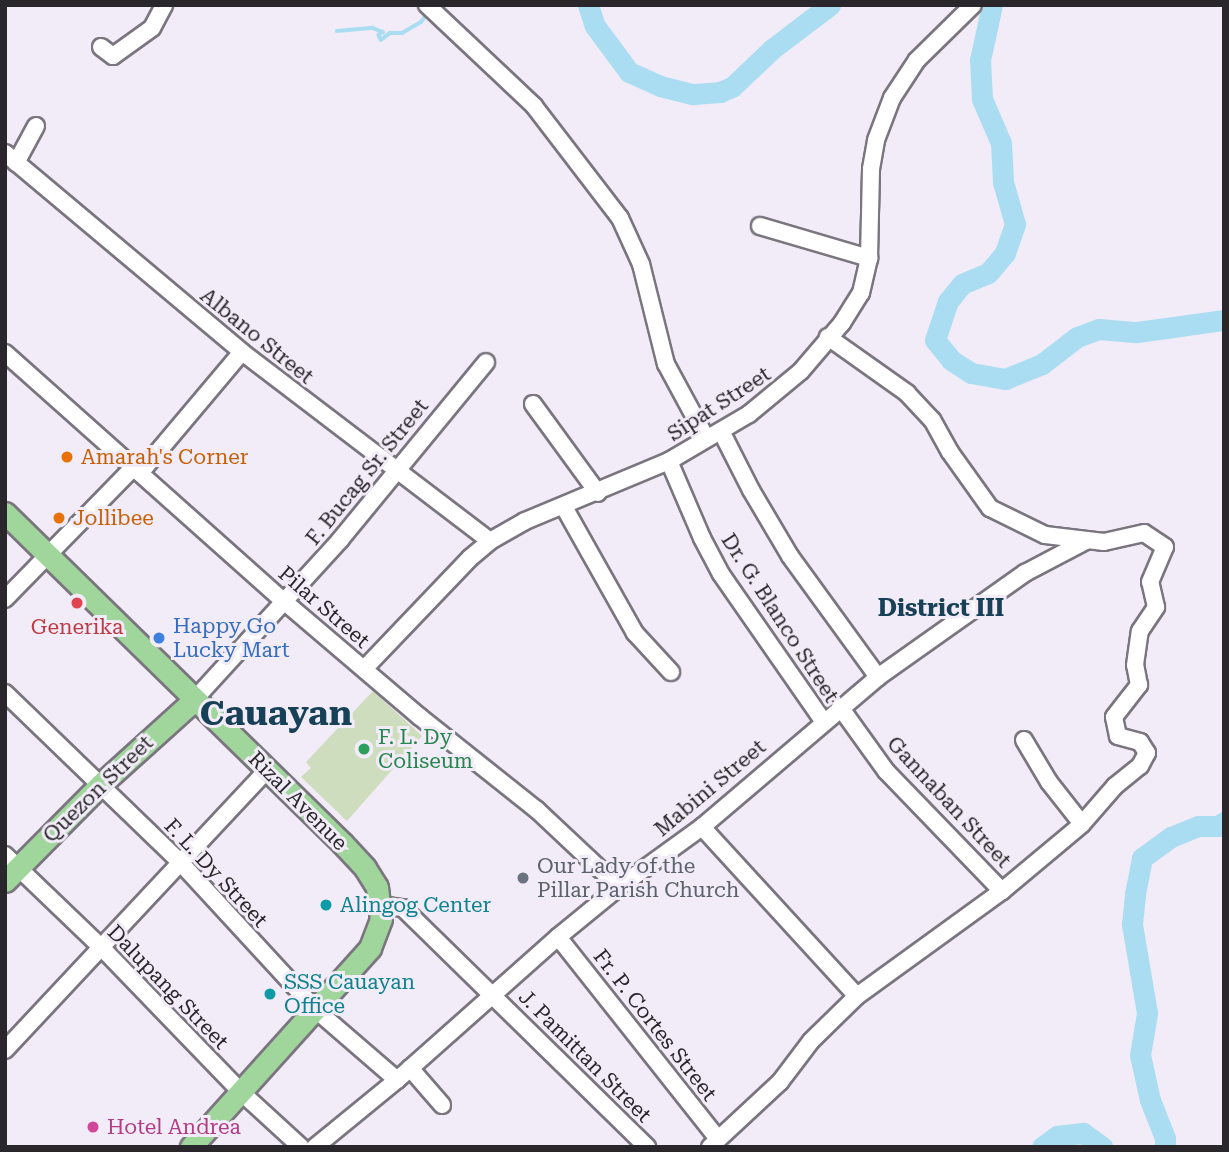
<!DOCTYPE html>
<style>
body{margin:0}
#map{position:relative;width:1229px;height:1152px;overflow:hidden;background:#f1ecf7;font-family:"Roboto Serif",serif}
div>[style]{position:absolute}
.green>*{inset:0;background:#ceddbd}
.stream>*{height:3.5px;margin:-1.75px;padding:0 1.75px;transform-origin:1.75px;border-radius:1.75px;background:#abddf2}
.river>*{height:21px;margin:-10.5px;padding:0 10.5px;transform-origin:10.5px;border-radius:10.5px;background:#abddf2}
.roads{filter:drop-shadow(2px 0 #7a757f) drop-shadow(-2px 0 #7a757f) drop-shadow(0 2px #7a757f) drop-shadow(0 -2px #7a757f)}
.minor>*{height:16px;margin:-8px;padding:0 8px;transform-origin:8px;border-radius:8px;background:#fff}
.major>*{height:21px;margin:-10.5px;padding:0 10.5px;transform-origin:10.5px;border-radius:10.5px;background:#a0d59c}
.dots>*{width:19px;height:19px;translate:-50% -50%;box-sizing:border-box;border:4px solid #f1ecf7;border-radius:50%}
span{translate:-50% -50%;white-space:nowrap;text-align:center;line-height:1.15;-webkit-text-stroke:6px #f1ecf7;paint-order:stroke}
.street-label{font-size:21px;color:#29272b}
.food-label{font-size:21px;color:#c56008}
.left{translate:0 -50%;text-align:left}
.shop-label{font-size:21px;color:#366cbe}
.health-label{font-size:21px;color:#be3a42}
.leisure-label{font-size:21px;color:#27864d}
.worship-label{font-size:21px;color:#5b616d}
.culture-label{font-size:21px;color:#0d838f}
.hotel-label{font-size:21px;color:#b23c85}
.quarter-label{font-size:24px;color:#184057;font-weight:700}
.town-label{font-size:35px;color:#184057;font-weight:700}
.frame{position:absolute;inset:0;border:7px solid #29272b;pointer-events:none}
</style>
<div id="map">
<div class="green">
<i style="clip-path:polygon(373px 691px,422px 736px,347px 821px,301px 777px,311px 768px,306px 762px)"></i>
</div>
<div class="stream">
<i style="left:337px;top:31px;width:36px;rotate:-5deg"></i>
<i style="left:373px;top:28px;width:11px;rotate:22deg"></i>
<i style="left:383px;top:32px;width:5px;rotate:143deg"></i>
<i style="left:379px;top:35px;width:5px;rotate:68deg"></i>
<i style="left:381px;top:40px;width:11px;rotate:-38deg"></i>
<i style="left:390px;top:33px;width:12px"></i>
<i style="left:402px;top:33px;width:22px;rotate:-30deg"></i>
<i style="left:421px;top:22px;width:10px;rotate:-53deg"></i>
</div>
<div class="river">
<i style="left:588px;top:5px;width:22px;rotate:72deg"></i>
<i style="left:595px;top:26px;width:57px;rotate:53.5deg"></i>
<i style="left:629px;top:72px;width:34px;rotate:24deg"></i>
<i style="left:660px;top:86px;width:34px;rotate:14deg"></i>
<i style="left:693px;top:94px;width:27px;rotate:-4deg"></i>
<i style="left:720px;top:92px;width:13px;rotate:-23deg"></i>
<i style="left:732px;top:87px;width:55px;rotate:-43.5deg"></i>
<i style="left:772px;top:49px;width:73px;rotate:-37.2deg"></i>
<i style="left:992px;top:5px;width:56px;rotate:102.3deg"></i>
<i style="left:980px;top:60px;width:39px;rotate:87deg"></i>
<i style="left:982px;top:99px;width:48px;rotate:66.6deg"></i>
<i style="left:1001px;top:143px;width:39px;rotate:87deg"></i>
<i style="left:1003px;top:182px;width:44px;rotate:74.1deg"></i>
<i style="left:1015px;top:224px;width:31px;rotate:109deg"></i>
<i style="left:1005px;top:253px;width:26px;rotate:130deg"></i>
<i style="left:988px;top:273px;width:28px;rotate:157deg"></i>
<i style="left:962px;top:284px;width:22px;rotate:129deg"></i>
<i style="left:948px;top:301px;width:41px;rotate:108.4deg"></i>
<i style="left:935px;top:340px;width:26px;rotate:51deg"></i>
<i style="left:951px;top:360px;width:24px;rotate:33deg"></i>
<i style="left:971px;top:373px;width:35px;rotate:10deg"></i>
<i style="left:1005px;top:379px;width:40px;rotate:-22deg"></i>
<i style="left:1042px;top:364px;width:44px;rotate:-37.6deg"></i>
<i style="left:1077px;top:337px;width:23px;rotate:-20deg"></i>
<i style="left:1099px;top:329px;width:38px;rotate:5deg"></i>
<i style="left:1137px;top:332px;width:88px;rotate:-7.9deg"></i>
<i style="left:1042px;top:1147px;width:19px;rotate:-36deg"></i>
<i style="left:1057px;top:1136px;width:26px;rotate:-7deg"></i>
<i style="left:1083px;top:1133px;width:24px;rotate:36deg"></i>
<i style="left:1165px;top:1147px;width:9px;rotate:-90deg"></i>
<i style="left:1165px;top:1138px;width:41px;rotate:-111.5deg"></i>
<i style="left:1150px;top:1100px;width:46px;rotate:-102.5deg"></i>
<i style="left:1140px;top:1055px;width:43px;rotate:-80.5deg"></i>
<i style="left:1147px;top:1013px;width:90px;rotate:-99.6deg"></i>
<i style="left:1132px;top:924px;width:30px;rotate:-84deg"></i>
<i style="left:1135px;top:894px;width:37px;rotate:-79deg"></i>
<i style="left:1142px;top:858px;width:36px;rotate:-36deg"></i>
<i style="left:1171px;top:837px;width:29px;rotate:-22deg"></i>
<i style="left:1198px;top:826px;width:20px"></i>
<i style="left:1218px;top:826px;width:7px;rotate:-34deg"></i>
</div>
<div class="roads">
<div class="minor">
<i style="left:427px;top:5px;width:147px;rotate:43.3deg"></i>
<i style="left:534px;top:106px;width:141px;rotate:52.5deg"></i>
<i style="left:620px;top:218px;width:51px;rotate:65.5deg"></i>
<i style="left:641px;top:264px;width:103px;rotate:76deg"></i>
<i style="left:666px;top:364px;width:84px;rotate:61.6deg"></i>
<i style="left:101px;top:47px;width:15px;rotate:37deg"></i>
<i style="left:113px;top:56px;width:48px;rotate:-35.7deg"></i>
<i style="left:152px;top:28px;width:26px;rotate:-62deg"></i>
<i style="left:5px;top:153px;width:309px;rotate:40deg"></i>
<i style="left:242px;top:352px;width:312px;rotate:37.3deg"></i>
<i style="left:16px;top:163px;width:42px;rotate:-61.6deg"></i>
<i style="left:760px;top:226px;width:114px;rotate:16.4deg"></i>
<i style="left:5px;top:353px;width:376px;rotate:41.7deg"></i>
<i style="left:286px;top:603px;width:176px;rotate:40.4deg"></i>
<i style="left:420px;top:717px;width:149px;rotate:38.5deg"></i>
<i style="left:537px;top:810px;width:112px;rotate:43.2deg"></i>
<i style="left:533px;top:404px;width:110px;rotate:53.9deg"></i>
<i style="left:721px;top:431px;width:66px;rotate:63deg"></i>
<i style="left:751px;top:490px;width:77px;rotate:59.4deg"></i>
<i style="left:790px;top:556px;width:150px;rotate:54deg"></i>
<i style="left:669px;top:461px;width:84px;rotate:66.8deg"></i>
<i style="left:702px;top:538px;width:41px;rotate:62.2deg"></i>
<i style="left:721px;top:574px;width:179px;rotate:55.2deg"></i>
<i style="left:140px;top:473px;width:158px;rotate:-49.9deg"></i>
<i style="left:564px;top:507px;width:145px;rotate:60.6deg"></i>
<i style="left:635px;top:633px;width:53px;rotate:47.3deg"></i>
<i style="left:5px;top:599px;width:185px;rotate:-45.7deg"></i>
<i style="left:364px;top:669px;width:153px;rotate:-46.3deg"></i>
<i style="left:470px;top:558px;width:26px;rotate:-40deg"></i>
<i style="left:490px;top:541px;width:40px;rotate:-29.7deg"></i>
<i style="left:525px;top:521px;width:156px;rotate:-22.6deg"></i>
<i style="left:669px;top:461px;width:93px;rotate:-30.4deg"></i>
<i style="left:749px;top:414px;width:67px;rotate:-39.6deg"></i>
<i style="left:801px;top:371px;width:63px;rotate:-49.5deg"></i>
<i style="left:842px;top:323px;width:36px;rotate:-58deg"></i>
<i style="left:861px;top:293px;width:36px;rotate:-77deg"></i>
<i style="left:869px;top:258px;width:89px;rotate:-88.7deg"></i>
<i style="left:871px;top:169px;width:29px;rotate:-80deg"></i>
<i style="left:876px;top:140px;width:45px;rotate:-69.1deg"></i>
<i style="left:892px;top:98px;width:45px;rotate:-56.7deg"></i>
<i style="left:917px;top:60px;width:78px;rotate:-44.5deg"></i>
<i style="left:5px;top:693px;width:243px;rotate:44deg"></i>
<i style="left:180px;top:862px;width:201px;rotate:47.4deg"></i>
<i style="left:316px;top:1010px;width:107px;rotate:40.8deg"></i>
<i style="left:194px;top:700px;width:217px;rotate:-47.6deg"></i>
<i style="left:340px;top:540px;width:230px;rotate:-50.6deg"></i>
<i style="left:840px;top:707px;width:79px;rotate:54.3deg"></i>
<i style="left:886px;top:771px;width:167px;rotate:46deg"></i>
<i style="left:1024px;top:740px;width:49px;rotate:59.2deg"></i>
<i style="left:1049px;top:782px;width:53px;rotate:51.8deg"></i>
<i style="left:702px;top:827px;width:229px;rotate:47.5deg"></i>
<i style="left:5px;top:855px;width:134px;rotate:43.8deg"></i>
<i style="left:102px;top:948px;width:200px;rotate:46deg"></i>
<i style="left:241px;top:1092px;width:81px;rotate:42.5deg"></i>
<i style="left:381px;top:905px;width:22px;rotate:8deg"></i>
<i style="left:403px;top:908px;width:342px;rotate:44.4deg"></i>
<i style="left:558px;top:937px;width:258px;rotate:51.6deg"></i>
<i style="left:5px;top:1050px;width:383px;rotate:-46.9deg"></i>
<i style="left:410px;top:1068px;width:49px;rotate:49.1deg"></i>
<i style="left:315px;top:1147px;width:106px;rotate:-39.3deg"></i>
<i style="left:397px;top:1080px;width:215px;rotate:-41.6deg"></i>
<i style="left:558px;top:937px;width:79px;rotate:-39.3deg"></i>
<i style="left:619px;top:887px;width:102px;rotate:-35.9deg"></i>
<i style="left:702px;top:827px;width:231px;rotate:-40.4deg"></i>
<i style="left:878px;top:677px;width:180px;rotate:-35.3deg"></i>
<i style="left:1025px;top:573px;width:69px;rotate:-27.7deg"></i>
<i style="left:710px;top:1147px;width:96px;rotate:-42.9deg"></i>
<i style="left:780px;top:1082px;width:51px;rotate:-52.9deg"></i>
<i style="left:811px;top:1041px;width:64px;rotate:-44.4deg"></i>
<i style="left:857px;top:996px;width:179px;rotate:-35.9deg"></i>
<i style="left:1002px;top:891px;width:104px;rotate:-39.9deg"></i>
<i style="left:1082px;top:824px;width:50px;rotate:-49deg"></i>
<i style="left:1115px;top:786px;width:32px;rotate:-39deg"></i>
<i style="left:1140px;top:766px;width:15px;rotate:-62deg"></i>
<i style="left:1147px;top:753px;width:13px;rotate:-122deg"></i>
<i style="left:1140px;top:742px;width:23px;rotate:-165deg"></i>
<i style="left:1118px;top:736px;width:19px;rotate:-102deg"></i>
<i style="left:1114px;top:717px;width:41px;rotate:-52deg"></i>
<i style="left:1139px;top:685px;width:20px;rotate:-101deg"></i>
<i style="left:1135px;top:665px;width:34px;rotate:-82deg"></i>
<i style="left:1140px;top:631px;width:29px;rotate:-56deg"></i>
<i style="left:1156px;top:607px;width:26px;rotate:-103deg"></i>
<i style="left:1150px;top:582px;width:38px;rotate:-67deg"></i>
<i style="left:1165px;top:547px;width:25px;rotate:-146deg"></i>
<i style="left:1144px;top:533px;width:41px;rotate:167.3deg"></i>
<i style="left:1104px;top:542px;width:59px;rotate:-173.2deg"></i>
<i style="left:1045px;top:535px;width:61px;rotate:-153.9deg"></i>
<i style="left:990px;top:508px;width:69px;rotate:-125.5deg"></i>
<i style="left:950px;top:452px;width:37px;rotate:-119deg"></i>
<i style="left:932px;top:420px;width:37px;rotate:-133deg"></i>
<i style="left:907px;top:393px;width:97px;rotate:-144.7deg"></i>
</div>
<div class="major">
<i style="left:5px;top:513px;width:472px;rotate:44.4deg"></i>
<i style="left:342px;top:843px;width:34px;rotate:47deg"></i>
<i style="left:365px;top:868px;width:22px;rotate:58deg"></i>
<i style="left:377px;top:887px;width:32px;rotate:83deg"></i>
<i style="left:381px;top:919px;width:31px;rotate:111deg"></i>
<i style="left:370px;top:948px;width:268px;rotate:132deg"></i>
<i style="left:5px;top:881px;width:135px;rotate:-45.3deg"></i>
<i style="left:100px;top:785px;width:127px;rotate:-42.1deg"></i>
</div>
</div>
<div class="dots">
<i style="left:67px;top:457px;background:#e8710a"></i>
<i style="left:59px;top:518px;background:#e8710a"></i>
<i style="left:77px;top:603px;background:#e0444e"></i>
<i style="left:159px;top:638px;background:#3f7fe0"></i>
<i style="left:364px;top:749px;background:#2e9e5b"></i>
<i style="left:523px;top:878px;background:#6b7280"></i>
<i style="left:326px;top:905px;background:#0f9aa8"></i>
<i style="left:270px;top:994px;background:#0f9aa8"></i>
<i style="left:93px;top:1127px;background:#d1479c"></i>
</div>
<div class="street-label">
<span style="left:257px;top:336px;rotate:39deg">Albano Street</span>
<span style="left:719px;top:404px;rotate:-33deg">Sipat Street</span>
<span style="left:367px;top:472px;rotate:-51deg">F. Bucag Sr. Street</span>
<span style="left:324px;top:607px;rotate:41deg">Pilar Street</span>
<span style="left:780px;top:618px;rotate:57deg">Dr. G. Blanco Street</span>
<span style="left:710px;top:788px;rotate:-40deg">Mabini Street</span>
<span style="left:98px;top:789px;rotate:-44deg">Quezon Street</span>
<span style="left:298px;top:801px;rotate:45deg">Rizal Avenue</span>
<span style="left:949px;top:802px;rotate:47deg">Gannaban Street</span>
<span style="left:216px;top:873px;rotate:47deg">F. L. Dy Street</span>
<span style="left:168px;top:987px;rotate:46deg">Dalupang Street</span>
<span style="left:655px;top:1025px;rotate:52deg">Fr. P. Cortes Street</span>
<span style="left:585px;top:1056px;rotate:45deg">J. Pamittan Street</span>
</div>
<div class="food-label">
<span class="left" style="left:81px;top:457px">Amarah's Corner</span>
<span class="left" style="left:73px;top:518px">Jollibee</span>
</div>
<div class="shop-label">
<span class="left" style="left:173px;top:638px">Happy Go<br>Lucky Mart</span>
</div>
<div class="health-label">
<span style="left:77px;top:627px">Generika</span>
</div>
<div class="leisure-label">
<span class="left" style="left:378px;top:749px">F. L. Dy<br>Coliseum</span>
</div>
<div class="worship-label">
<span class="left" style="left:537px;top:878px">Our Lady of the<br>Pillar Parish Church</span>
</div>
<div class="culture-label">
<span class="left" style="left:340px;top:905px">Alingog Center</span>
<span class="left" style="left:284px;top:994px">SSS Cauayan<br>Office</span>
</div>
<div class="hotel-label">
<span class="left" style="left:107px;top:1127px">Hotel Andrea</span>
</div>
<div class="quarter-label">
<span style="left:941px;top:609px">District III</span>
</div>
<div class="town-label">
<span style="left:276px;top:714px">Cauayan</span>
</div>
<div class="frame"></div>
</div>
